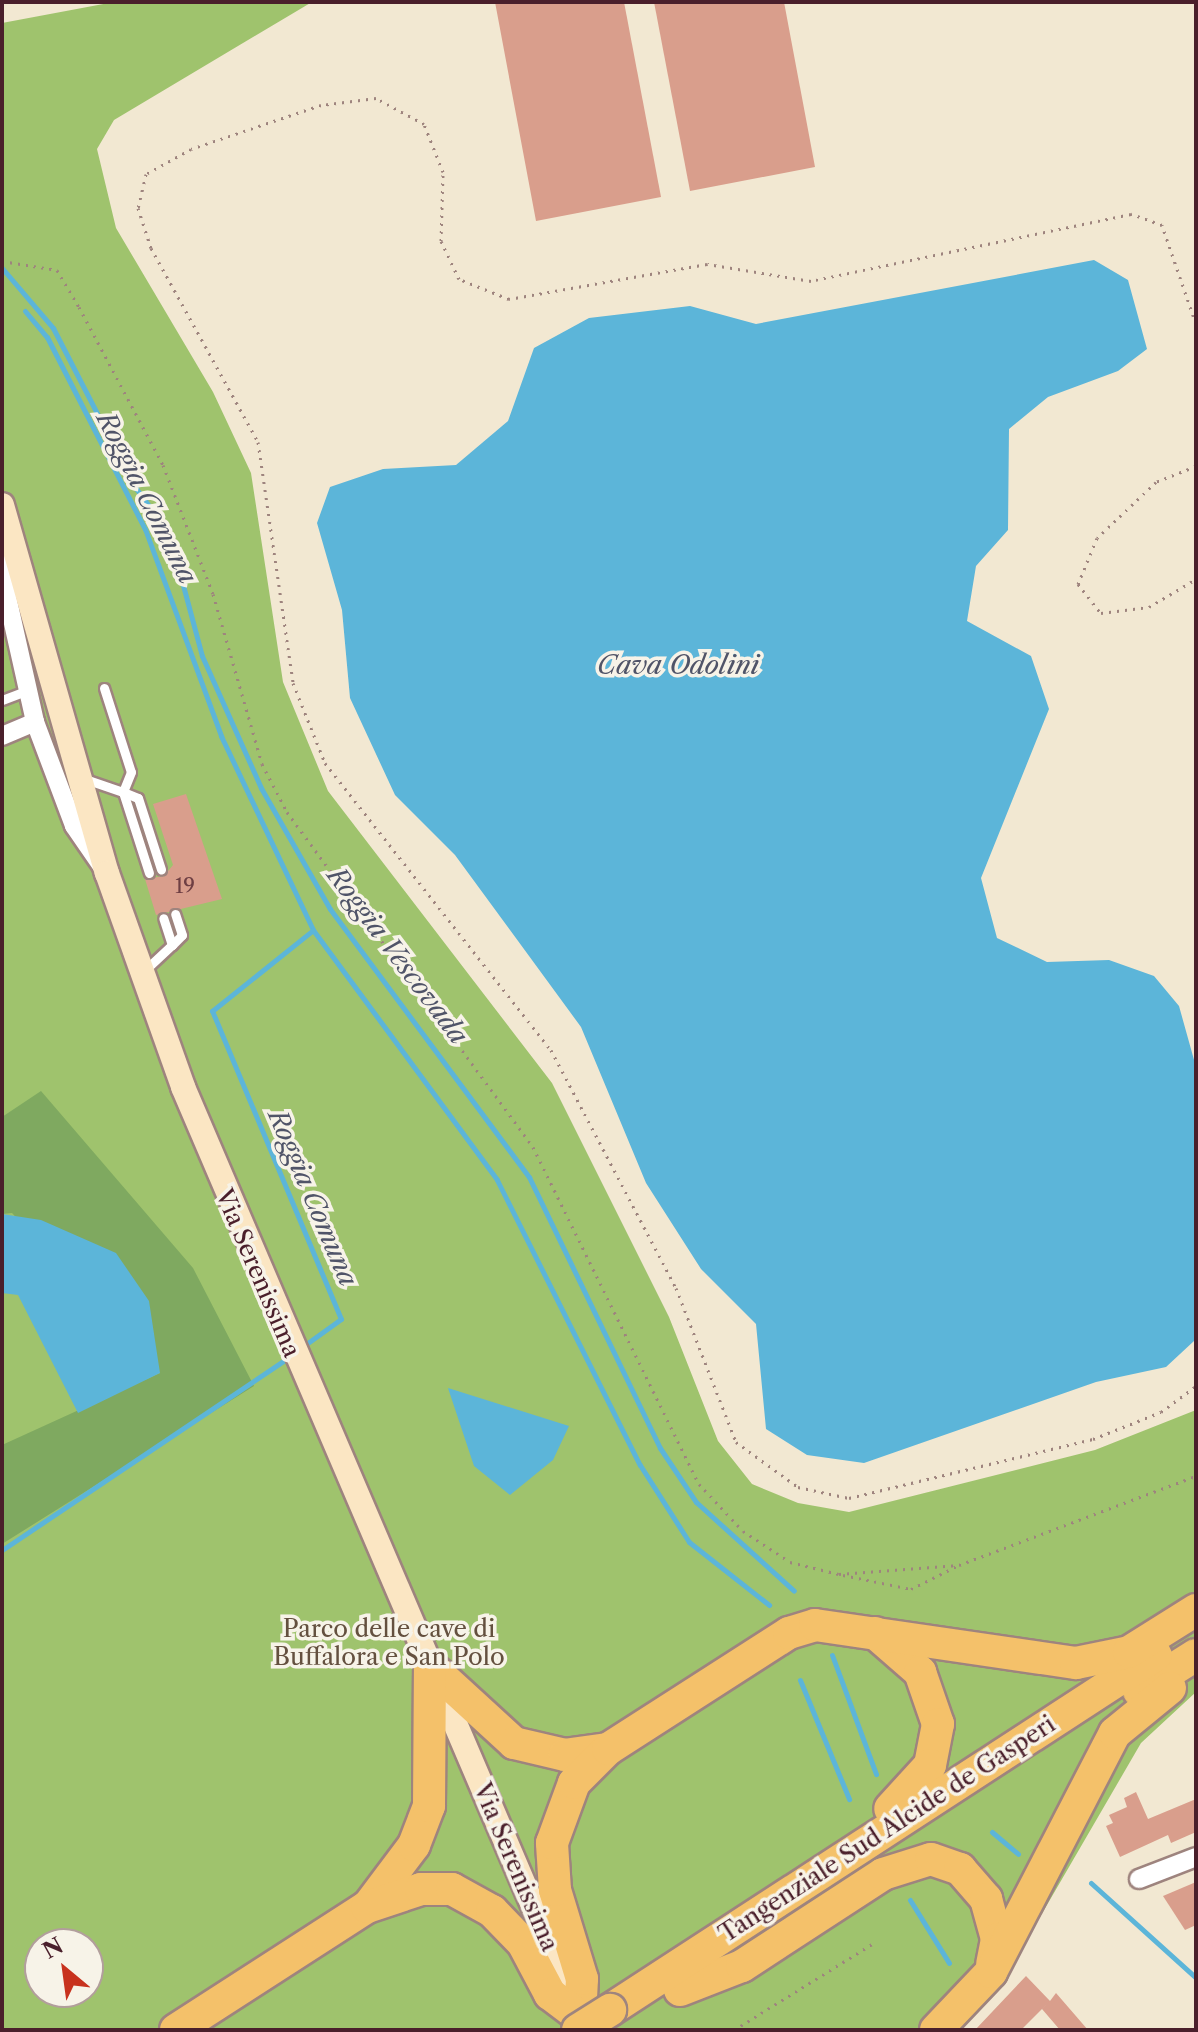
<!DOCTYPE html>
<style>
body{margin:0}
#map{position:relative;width:1198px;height:2032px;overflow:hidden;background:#f2e8d2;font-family:"Libre Caslon Text",serif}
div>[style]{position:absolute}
.green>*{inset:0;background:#9fc36d}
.forest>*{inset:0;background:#7fa960}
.water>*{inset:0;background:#5cb5d9}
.stream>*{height:5px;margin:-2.5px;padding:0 2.5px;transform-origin:2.5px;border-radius:2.5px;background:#5cb5d9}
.building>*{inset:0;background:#d99e8c}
.path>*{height:3px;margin-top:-1.5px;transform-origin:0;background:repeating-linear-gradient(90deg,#9e847e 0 2px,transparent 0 8px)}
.roads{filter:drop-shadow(2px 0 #9e847e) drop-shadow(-2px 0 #9e847e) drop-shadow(0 2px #9e847e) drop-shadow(0 -2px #9e847e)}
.lane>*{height:9px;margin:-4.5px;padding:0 4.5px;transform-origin:4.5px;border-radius:4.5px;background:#fff}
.street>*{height:18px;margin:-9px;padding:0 9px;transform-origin:9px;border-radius:9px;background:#fff}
.secondary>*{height:24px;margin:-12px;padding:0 12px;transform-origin:12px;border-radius:12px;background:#fbe6c3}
.highway>*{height:32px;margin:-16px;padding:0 16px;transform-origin:16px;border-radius:16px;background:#f4c16a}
.bridges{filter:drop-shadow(2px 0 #9e847e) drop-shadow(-2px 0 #9e847e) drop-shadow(0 2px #9e847e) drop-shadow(0 -2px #9e847e)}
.highway-bridge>*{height:32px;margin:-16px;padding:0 16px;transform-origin:16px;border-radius:16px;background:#f4c16a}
span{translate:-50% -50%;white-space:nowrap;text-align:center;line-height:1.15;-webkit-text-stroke:7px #f7f3e8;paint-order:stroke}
.number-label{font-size:20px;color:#6e3f43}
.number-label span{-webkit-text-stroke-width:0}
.street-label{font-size:24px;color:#4a1f2b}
.park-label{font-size:24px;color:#64503f}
.water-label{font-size:26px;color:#505468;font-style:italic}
.frame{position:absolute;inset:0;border:4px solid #4a1f2b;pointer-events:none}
.north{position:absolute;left:24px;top:1928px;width:80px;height:80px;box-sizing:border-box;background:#f7f3e8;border:2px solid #b29e9c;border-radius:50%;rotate:331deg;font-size:22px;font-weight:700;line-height:32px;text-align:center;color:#4a1f2b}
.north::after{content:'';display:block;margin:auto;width:28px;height:36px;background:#c8321e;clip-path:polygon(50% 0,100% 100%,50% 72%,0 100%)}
</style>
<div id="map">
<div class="green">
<i style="clip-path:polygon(evenodd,114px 2px,312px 2px,114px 120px,97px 149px,116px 228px,213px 392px,251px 473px,283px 682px,328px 791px,552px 1083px,669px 1317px,718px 1441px,752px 1484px,798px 1503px,849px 1512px,1095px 1450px,1196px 1410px,1196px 1692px,1141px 1743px,1004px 1979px,955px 2030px,2px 2030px,2px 23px,114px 2px,40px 1944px,88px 1944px,88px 1992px,40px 1992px,40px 1944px)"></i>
</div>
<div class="forest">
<i style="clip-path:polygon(41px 1091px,193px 1268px,254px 1386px,2px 1544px,2px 1445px,160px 1373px,12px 1213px,2px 1214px,2px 1117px)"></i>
</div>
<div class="water">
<i style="clip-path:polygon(1094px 260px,1128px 280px,1147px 349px,1118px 371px,1048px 397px,1009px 429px,1008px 530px,976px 566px,967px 621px,1031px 656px,1049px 709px,981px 878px,997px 938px,1047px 962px,1109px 960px,1154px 976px,1179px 1006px,1196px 1067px,1194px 1341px,1166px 1367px,1096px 1382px,864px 1463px,807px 1455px,766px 1429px,756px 1324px,701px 1269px,646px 1183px,581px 1027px,455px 855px,395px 795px,350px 698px,342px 610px,317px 523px,330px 487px,383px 469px,456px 465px,508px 421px,534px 348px,589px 318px,690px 306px,756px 324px)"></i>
<i style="clip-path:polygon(2px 1214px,41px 1220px,116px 1253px,149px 1301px,160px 1373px,78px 1413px,18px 1295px,2px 1293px)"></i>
<i style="clip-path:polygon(448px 1388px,569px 1426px,553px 1460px,510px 1495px,474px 1466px)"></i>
</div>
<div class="stream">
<i style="left:2px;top:268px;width:79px;rotate:49.6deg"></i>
<i style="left:53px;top:328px;width:179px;rotate:62.7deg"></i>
<i style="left:135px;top:487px;width:57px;rotate:53.5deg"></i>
<i style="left:169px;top:533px;width:127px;rotate:75deg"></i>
<i style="left:202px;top:656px;width:145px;rotate:65.9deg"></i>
<i style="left:261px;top:788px;width:139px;rotate:60.3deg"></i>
<i style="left:330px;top:909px;width:334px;rotate:53.4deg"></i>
<i style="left:529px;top:1177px;width:301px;rotate:64.2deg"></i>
<i style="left:660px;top:1448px;width:65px;rotate:56.3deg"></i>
<i style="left:696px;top:1502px;width:132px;rotate:42.2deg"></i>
<i style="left:25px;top:311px;width:34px;rotate:50deg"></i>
<i style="left:47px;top:337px;width:216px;rotate:63deg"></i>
<i style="left:145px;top:529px;width:221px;rotate:69.8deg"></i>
<i style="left:221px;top:736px;width:215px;rotate:64.6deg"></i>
<i style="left:313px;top:930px;width:310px;rotate:53.6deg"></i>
<i style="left:497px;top:1180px;width:319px;rotate:63.4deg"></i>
<i style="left:640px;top:1465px;width:91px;rotate:57.5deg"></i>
<i style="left:689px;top:1542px;width:102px;rotate:38.2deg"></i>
<i style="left:302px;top:1347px;width:48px;rotate:-35.7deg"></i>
<i style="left:341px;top:1319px;width:334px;rotate:-112.7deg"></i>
<i style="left:212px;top:1011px;width:129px;rotate:-38.7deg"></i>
<i style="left:2px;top:1550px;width:348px;rotate:-33.9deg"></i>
<i style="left:832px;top:1655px;width:127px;rotate:69.7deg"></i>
<i style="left:800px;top:1680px;width:129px;rotate:67.6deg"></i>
<i style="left:992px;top:1832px;width:34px;rotate:40deg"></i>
<i style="left:1091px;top:1883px;width:142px;rotate:42.1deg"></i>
<i style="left:910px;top:1900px;width:74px;rotate:58.2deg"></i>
</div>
<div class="building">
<i style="clip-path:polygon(495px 2px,624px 2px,661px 197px,536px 221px)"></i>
<i style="clip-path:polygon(654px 2px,784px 2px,815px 167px,690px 191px)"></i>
<i style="clip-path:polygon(186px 794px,222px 899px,156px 915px,145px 879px,164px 876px,173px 865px,153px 804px)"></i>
<i style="clip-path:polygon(1136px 1792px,1148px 1819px,1196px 1799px,1196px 1832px,1171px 1843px,1168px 1835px,1120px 1857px,1106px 1826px,1113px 1823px,1109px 1815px,1127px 1807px,1124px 1798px)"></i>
<i style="clip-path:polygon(1196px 1882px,1196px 1925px,1185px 1930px,1163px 1896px)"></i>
<i style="clip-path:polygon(1026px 1976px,1050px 2001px,1056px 1993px,1088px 2030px,1060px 2030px,1042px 2009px,1047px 2004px,1021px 2030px,975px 2030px)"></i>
</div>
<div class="path">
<i style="left:2px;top:261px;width:56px;rotate:9.3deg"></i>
<i style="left:57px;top:270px;width:43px;rotate:59.3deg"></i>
<i style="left:79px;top:307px;width:179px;rotate:62deg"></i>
<i style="left:163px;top:465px;width:138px;rotate:68.8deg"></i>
<i style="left:213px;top:594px;width:177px;rotate:73.9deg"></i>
<i style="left:262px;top:764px;width:54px;rotate:62.5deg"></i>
<i style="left:287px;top:812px;width:416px;rotate:53.7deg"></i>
<i style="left:533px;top:1147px;width:376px;rotate:63.8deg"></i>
<i style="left:699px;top:1484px;width:64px;rotate:46.9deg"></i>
<i style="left:743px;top:1531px;width:56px;rotate:33.4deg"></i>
<i style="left:790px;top:1562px;width:50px;rotate:13.8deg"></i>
<i style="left:839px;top:1574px;width:120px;rotate:-4.3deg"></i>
<i style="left:959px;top:1565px;width:253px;rotate:-20.6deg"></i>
<i style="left:1196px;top:324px;width:105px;rotate:-109deg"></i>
<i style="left:1162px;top:225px;width:33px;rotate:-160deg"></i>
<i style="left:1131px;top:214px;width:327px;rotate:168.2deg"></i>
<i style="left:811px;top:281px;width:105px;rotate:-170.7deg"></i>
<i style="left:707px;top:264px;width:201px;rotate:170deg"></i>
<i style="left:509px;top:299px;width:54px;rotate:-158.2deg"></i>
<i style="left:459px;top:279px;width:42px;rotate:-115.3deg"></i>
<i style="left:441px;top:241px;width:69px;rotate:-88.3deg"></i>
<i style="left:443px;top:172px;width:52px;rotate:-111.6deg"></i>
<i style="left:424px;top:124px;width:55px;rotate:-151.6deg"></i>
<i style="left:376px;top:98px;width:55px;rotate:172.7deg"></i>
<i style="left:321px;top:105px;width:137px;rotate:161.3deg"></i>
<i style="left:191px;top:149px;width:51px;rotate:150.9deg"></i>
<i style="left:146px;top:174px;width:35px;rotate:103deg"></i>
<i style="left:138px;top:208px;width:42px;rotate:72deg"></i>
<i style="left:151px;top:248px;width:222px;rotate:61.1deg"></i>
<i style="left:258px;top:442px;width:244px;rotate:81.7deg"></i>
<i style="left:293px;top:683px;width:86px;rotate:68.2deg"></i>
<i style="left:325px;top:763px;width:365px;rotate:51.8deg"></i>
<i style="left:551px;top:1050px;width:269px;rotate:62.3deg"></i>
<i style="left:676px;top:1288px;width:165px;rotate:68.7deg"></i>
<i style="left:736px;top:1442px;width:77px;rotate:36deg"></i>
<i style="left:798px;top:1487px;width:52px;rotate:12.2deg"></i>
<i style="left:849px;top:1498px;width:251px;rotate:-13.6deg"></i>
<i style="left:1093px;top:1439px;width:73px;rotate:-21.7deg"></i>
<i style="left:1161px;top:1412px;width:44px;rotate:-36.6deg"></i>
<i style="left:1196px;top:466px;width:43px;rotate:158.2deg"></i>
<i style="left:1156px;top:482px;width:81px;rotate:136.5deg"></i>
<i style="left:1097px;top:538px;width:50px;rotate:112.4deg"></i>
<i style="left:1078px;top:584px;width:37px;rotate:52deg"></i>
<i style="left:1101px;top:613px;width:48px;rotate:-7.1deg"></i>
<i style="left:1149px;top:607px;width:55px;rotate:-30.8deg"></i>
<i style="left:843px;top:1575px;width:69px;rotate:11.6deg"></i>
<i style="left:911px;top:1589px;width:54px;rotate:-26.6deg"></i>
<i style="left:734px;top:2030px;width:163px;rotate:-31.9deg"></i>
</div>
<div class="roads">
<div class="lane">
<i style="left:104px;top:688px;width:88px;rotate:72.2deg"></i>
<i style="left:131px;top:772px;width:22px;rotate:112deg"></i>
<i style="left:123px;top:792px;width:16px;rotate:22deg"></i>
<i style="left:138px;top:798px;width:75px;rotate:72.1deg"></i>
<i style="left:2px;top:700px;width:26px;rotate:-21deg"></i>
<i style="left:85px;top:779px;width:40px;rotate:18.9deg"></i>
<i style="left:123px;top:792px;width:85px;rotate:72.2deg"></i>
<i style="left:172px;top:945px;width:14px;rotate:-45deg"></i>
<i style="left:182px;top:935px;width:22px;rotate:-108deg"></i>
<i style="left:145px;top:970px;width:37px;rotate:-43deg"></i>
<i style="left:172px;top:945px;width:28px;rotate:-108deg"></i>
</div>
<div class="street">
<i style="left:10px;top:538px;width:45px;rotate:97.6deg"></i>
<i style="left:4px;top:583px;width:142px;rotate:77.4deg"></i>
<i style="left:35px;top:722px;width:111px;rotate:69.4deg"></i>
<i style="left:74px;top:826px;width:51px;rotate:55.4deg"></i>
<i style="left:2px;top:736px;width:36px;rotate:-23deg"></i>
<i style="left:1139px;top:1879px;width:61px;rotate:-21.1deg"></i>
</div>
<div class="secondary">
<i style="left:2px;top:505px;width:383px;rotate:74.1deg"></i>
<i style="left:107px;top:873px;width:227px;rotate:70.4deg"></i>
<i style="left:183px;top:1087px;width:1005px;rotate:66.85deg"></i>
</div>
<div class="highway">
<i style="left:875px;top:1633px;width:60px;rotate:40.9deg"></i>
<i style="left:920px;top:1672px;width:55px;rotate:70.9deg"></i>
<i style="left:938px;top:1724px;width:42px;rotate:101deg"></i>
<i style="left:930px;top:1765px;width:59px;rotate:132.3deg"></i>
<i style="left:430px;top:1666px;width:114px;rotate:42.5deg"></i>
<i style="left:514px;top:1743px;width:52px;rotate:13.2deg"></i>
<i style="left:565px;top:1755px;width:43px;rotate:-7.9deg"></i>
<i style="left:1139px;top:1691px;width:67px;rotate:-32.3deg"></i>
<i style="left:369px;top:1905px;width:75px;rotate:-53.1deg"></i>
<i style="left:414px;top:1845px;width:42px;rotate:-69deg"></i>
<i style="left:429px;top:1806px;width:140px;rotate:-89.6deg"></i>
<i style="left:680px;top:1990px;width:66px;rotate:-21.2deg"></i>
<i style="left:742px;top:1966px;width:168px;rotate:-33.1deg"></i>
<i style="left:883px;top:1874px;width:50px;rotate:-17.4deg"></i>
<i style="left:931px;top:1859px;width:31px;rotate:19deg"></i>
<i style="left:960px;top:1869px;width:40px;rotate:49deg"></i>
<i style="left:986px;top:1899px;width:41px;rotate:74.6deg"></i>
<i style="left:997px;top:1939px;width:25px;rotate:101deg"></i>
<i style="left:610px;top:2010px;width:651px;rotate:-33.03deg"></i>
<i style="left:580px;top:2017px;width:38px;rotate:-87deg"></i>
<i style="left:582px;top:1979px;width:93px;rotate:-106.9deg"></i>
<i style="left:555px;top:1890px;width:47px;rotate:-93.7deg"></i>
<i style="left:552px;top:1843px;width:64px;rotate:-69.9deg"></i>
<i style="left:574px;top:1783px;width:48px;rotate:-45deg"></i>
<i style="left:608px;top:1749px;width:215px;rotate:-32.7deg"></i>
<i style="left:789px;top:1633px;width:27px;rotate:-17deg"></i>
<i style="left:815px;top:1625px;width:264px;rotate:8.3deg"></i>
<i style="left:1076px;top:1663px;width:54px;rotate:-11.7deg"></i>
<i style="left:1129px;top:1652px;width:79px;rotate:-32.1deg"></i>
<i style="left:176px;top:2030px;width:227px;rotate:-32.8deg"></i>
<i style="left:367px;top:1907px;width:57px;rotate:-18.4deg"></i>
<i style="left:421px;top:1889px;width:31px"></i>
<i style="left:452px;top:1889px;width:46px;rotate:28.8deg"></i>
<i style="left:492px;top:1911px;width:45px;rotate:45.9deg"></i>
<i style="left:523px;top:1943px;width:58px;rotate:62.1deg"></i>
<i style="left:550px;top:1994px;width:38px;rotate:37deg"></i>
<i style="left:936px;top:2030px;width:80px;rotate:-46.5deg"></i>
<i style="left:991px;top:1972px;width:269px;rotate:-62.6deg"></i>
<i style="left:1115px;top:1733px;width:71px;rotate:-39.3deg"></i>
</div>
</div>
<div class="bridges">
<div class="highway-bridge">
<i style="left:578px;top:2030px;width:38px;rotate:-32deg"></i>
</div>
</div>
<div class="number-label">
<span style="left:185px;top:886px">19</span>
</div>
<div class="street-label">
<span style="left:258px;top:1273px;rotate:67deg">Via Serenissima</span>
<span style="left:887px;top:1829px;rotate:-33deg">Tangenziale Sud Alcide de Gasperi</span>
<span style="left:516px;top:1867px;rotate:67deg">Via Serenissima</span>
</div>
<div class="park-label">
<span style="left:389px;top:1643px">Parco delle cave di<br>Buffalora e San Polo</span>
</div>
<div class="water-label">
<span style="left:146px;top:498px;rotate:63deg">Roggia Comuna</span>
<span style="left:678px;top:666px">Cava Odolini</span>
<span style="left:397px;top:956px;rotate:53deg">Roggia Vescovada</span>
<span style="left:312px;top:1198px;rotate:67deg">Roggia Comuna</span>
</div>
<div class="frame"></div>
<div class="north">N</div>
</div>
